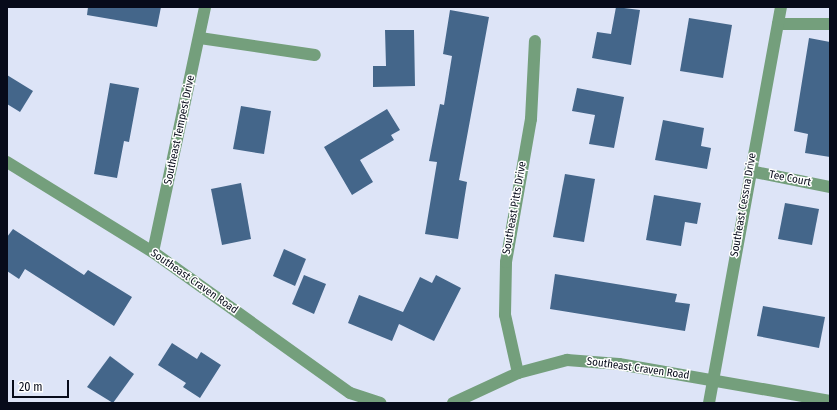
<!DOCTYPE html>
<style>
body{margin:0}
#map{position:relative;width:837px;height:410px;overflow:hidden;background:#dde4f7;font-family:"Fira Sans Condensed",sans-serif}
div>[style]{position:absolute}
.building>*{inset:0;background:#44668a}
.minor>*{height:12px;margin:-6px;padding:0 6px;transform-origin:6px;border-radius:6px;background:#749f7c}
span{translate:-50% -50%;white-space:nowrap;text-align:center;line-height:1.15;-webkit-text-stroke:3px #fff;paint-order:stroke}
.street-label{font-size:11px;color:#070b1a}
.frame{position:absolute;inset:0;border:8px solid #070b1a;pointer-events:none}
.scale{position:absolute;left:12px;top:380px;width:57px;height:18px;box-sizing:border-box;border:2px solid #070b1a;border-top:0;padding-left:5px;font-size:12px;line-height:14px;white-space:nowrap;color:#070b1a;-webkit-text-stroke:3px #fff;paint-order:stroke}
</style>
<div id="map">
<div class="building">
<i style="clip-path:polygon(88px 7px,161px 7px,157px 27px,87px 15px)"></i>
<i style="clip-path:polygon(616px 7px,640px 10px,631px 65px,592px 58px,597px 32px,611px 34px)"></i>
<i style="clip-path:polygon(450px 10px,489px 17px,459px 180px,467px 182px,458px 239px,425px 234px,437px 162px,429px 161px,440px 104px,444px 105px,452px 56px,443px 54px)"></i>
<i style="clip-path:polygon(689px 18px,732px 25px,723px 78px,680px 71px)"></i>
<i style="clip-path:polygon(385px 30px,414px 30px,415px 86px,373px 87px,373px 66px,386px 66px)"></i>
<i style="clip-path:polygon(809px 38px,830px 42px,830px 157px,805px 153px,808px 134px,794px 131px)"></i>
<i style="clip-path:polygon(7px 75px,33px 91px,20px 112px,7px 104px)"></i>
<i style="clip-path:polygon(110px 83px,139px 88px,129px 142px,124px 141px,117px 178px,94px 174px)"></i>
<i style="clip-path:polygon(577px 88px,624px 97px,614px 148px,589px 144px,595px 115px,572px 111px)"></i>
<i style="clip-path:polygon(241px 106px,271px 111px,264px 154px,233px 149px)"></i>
<i style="clip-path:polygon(387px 109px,400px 130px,391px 135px,394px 140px,360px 160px,373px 182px,352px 195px,324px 147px)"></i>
<i style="clip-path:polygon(663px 120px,704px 128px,701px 146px,711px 148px,707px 169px,655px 160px)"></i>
<i style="clip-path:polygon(565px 174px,595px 179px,584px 242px,553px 237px)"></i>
<i style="clip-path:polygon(241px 183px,251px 239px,222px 245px,211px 189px)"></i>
<i style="clip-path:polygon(654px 195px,701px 203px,697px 224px,685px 222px,681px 246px,646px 240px)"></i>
<i style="clip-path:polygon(785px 203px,819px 209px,812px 245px,778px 239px)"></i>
<i style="clip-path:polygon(13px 229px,84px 275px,88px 270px,132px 297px,114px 326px,25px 269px,19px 279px,7px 271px,7px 237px)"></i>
<i style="clip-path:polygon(284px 249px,306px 259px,295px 286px,273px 276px)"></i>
<i style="clip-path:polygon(555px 274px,677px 294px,675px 302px,690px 304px,685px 331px,550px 309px)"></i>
<i style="clip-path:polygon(304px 275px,326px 284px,314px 314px,292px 304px)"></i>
<i style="clip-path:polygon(436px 275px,461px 288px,434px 341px,399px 324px,392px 341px,348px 323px,359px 295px,403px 312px,420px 277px,432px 283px)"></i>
<i style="clip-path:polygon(763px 306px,825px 317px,819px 348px,757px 336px)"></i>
<i style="clip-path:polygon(172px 343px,197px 359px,201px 352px,221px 365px,200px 398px,183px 387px,186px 383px,158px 365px)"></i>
<i style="clip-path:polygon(110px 356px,134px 374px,113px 403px,87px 387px)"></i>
</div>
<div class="minor">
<i style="left:778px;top:24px;width:52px"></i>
<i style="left:200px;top:38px;width:116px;rotate:8.4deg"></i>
<i style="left:7px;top:162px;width:172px;rotate:31.7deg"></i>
<i style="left:153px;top:252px;width:242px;rotate:35.6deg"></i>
<i style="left:350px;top:393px;width:32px;rotate:18deg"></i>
<i style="left:750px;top:171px;width:82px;rotate:11.3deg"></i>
<i style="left:153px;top:252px;width:250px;rotate:-78deg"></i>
<i style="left:518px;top:373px;width:59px;rotate:-102.6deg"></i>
<i style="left:505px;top:315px;width:53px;rotate:-88.9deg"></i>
<i style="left:506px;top:262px;width:145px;rotate:-80.1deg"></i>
<i style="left:531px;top:119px;width:78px;rotate:-87.1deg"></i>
<i style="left:453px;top:403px;width:72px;rotate:-24.8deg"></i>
<i style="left:518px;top:373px;width:51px;rotate:-14.9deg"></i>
<i style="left:567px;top:360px;width:52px;rotate:4.4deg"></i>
<i style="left:619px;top:364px;width:214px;rotate:9.9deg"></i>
<i style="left:709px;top:403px;width:402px;rotate:-79.7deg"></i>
</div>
<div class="street-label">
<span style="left:180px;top:130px;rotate:-78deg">Southeast Tempest Drive</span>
<span style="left:790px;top:179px;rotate:11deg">Tee Court</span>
<span style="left:744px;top:205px;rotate:-80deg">Southeast Cessna Drive</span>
<span style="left:515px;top:208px;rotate:-80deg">Southeast Pitts Drive</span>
<span style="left:194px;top:282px;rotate:35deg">Southeast Craven Road</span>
<span style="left:638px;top:369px;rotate:8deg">Southeast Craven Road</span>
</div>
<div class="frame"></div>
<div class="scale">20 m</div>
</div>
